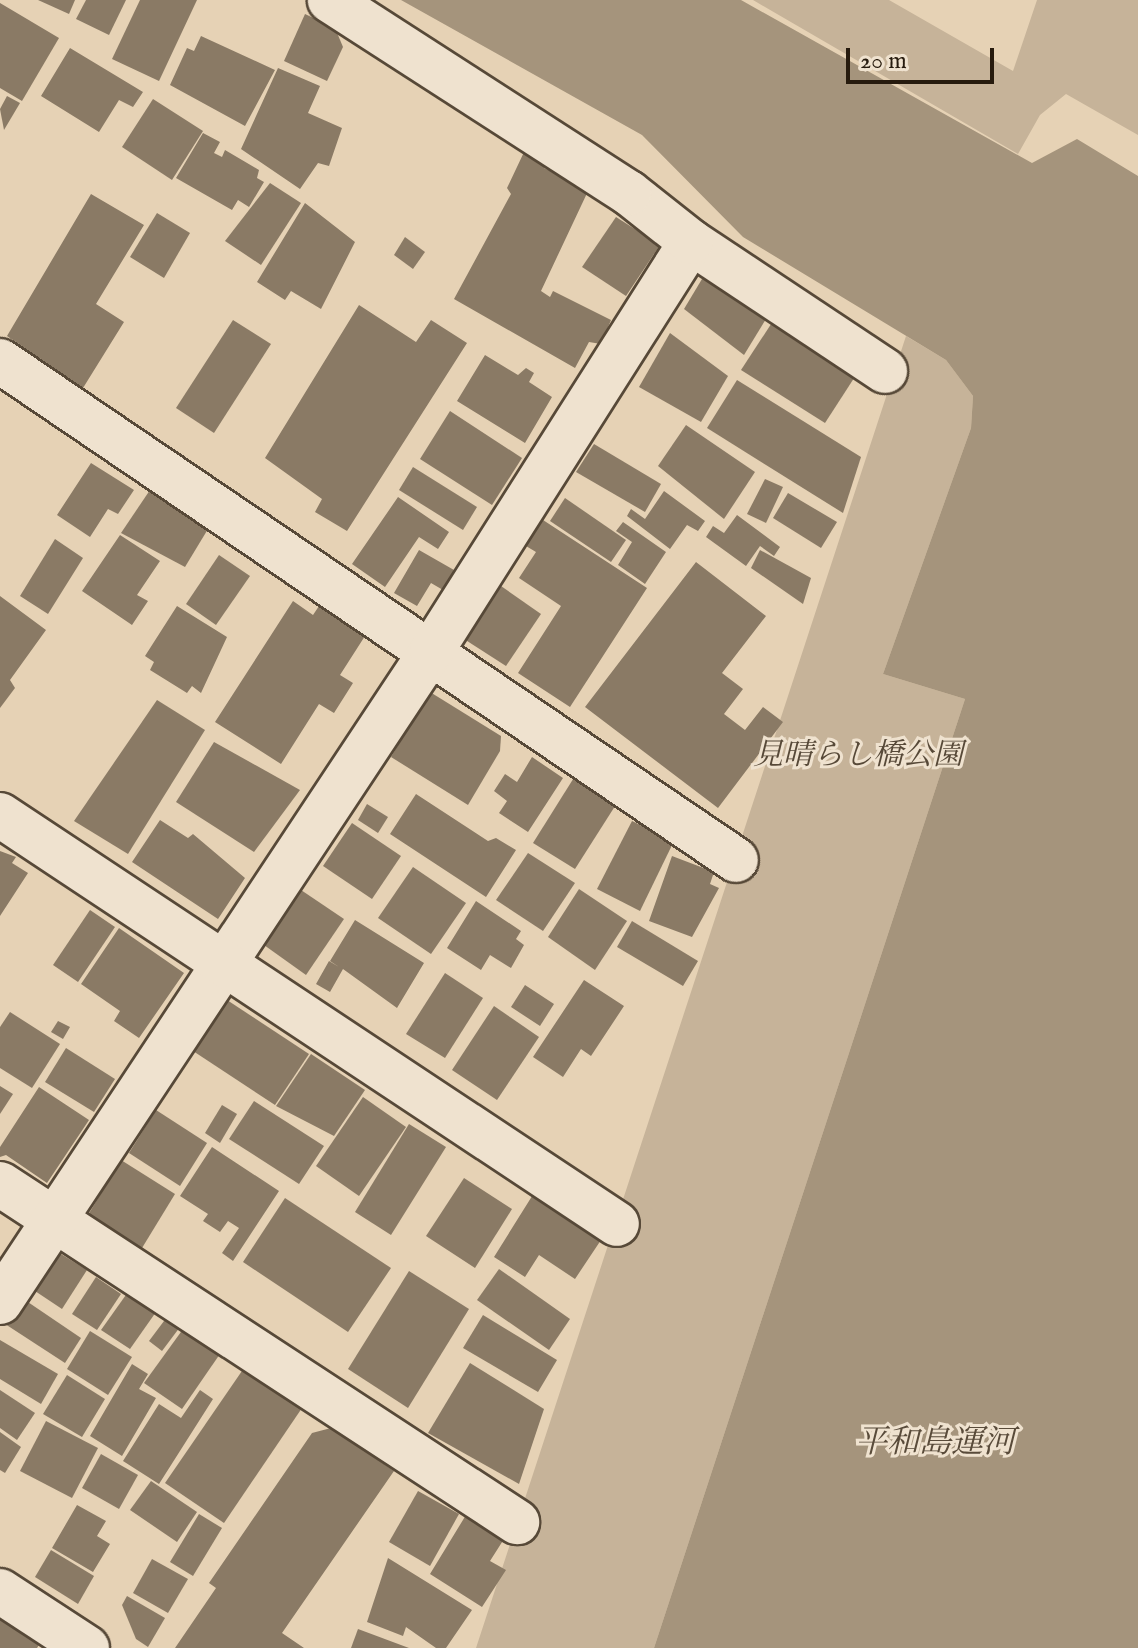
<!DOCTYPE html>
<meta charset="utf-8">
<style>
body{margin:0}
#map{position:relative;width:1138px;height:1648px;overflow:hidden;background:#e6d2b5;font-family:"IM FELL English","Noto Serif JP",serif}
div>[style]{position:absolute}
.green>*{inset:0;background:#c6b399}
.water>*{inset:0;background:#a5947c}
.building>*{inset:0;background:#8a7a65}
.roads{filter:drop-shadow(2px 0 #574938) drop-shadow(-2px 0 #574938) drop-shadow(0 2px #574938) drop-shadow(0 -2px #574938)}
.street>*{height:44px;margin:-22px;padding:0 22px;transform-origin:22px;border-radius:22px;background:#efe2cf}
.secondary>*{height:44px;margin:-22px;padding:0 22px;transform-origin:22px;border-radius:22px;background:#efe2cf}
span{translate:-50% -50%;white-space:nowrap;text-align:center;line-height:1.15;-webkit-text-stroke:6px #efe2cf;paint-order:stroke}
.park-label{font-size:30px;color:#574938;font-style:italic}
.water-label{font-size:32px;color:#594b3a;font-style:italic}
.scale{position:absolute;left:846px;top:48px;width:148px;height:36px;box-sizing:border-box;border:4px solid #271b0e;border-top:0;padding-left:10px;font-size:24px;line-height:28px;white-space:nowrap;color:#271b0e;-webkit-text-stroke:6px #efe2cf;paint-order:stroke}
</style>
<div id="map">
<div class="green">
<i style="clip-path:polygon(753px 0,889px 0,1013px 71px,1037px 0,1138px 0,1138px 135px,1066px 94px,1040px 115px,1018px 154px)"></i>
<i style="clip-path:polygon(906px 336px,946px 360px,973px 396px,971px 428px,883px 674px,965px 699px,654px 1648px,476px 1648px)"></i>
</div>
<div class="water">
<i style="clip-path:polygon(401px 0,741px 0,1032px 163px,1077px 139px,1138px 176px,1138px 1648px,654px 1648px,965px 699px,883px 674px,971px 428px,973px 396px,946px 360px,743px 237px,642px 135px)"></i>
</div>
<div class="building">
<i style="clip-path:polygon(38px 0,75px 0,69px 14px)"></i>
<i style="clip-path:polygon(86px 0,126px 0,109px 35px,76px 19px)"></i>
<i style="clip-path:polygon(140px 0,197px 0,159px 81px,112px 59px)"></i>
<i style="clip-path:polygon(0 3px,59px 38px,22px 101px,0 88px)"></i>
<i style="clip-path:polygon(305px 14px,335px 28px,343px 47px,327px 81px,284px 61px)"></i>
<i style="clip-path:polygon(201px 36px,275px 70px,245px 126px,170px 85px,187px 48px,194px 51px)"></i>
<i style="clip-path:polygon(70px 48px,143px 92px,133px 107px,119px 100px,99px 132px,41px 96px)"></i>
<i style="clip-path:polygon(278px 68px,320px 86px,308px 113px,342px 128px,329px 166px,318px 163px,300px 189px,241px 149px)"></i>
<i style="clip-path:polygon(7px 96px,20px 103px,4px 130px,0 109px)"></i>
<i style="clip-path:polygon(153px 99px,203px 131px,172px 180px,122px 147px)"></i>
<i style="clip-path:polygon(203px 133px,220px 142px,214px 153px,222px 157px,225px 150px,259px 170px,257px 178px,264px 182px,249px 207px,238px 200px,232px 210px,176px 178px)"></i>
<i style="clip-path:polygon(525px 150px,544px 159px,544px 168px,589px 189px,541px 291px,550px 297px,553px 291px,611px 320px,601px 344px,589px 342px,575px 368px,454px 299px,511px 194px,507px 188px)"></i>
<i style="clip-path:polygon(270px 183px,301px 203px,261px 265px,225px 241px)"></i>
<i style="clip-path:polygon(91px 194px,144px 225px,96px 304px,124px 322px,83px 388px,7px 336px)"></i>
<i style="clip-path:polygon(305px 203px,355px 242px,321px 309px,291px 291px,285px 300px,257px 282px)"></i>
<i style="clip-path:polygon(157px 213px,190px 233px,164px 278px,130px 257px)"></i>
<i style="clip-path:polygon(616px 217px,660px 245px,626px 296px,582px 267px)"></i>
<i style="clip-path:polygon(405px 237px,425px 252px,413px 269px,394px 255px)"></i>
<i style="clip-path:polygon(705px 274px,769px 314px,744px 355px,684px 309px)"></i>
<i style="clip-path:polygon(359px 305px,416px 342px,431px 320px,467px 343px,347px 531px,315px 512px,322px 499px,265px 458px)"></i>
<i style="clip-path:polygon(775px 318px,858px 372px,825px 423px,741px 370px)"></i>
<i style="clip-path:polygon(233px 320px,271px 344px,214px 433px,176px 408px)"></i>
<i style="clip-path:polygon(670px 333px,728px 376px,701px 422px,639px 387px)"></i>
<i style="clip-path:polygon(485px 355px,518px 375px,526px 368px,534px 373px,529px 382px,552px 397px,525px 443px,457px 401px)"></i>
<i style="clip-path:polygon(737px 380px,861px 457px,843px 513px,707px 428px)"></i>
<i style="clip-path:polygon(450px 411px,522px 458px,492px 505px,420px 459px)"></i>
<i style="clip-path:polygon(686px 425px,755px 472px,724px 519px,658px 466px)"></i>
<i style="clip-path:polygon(594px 444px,661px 484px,645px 512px,576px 472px)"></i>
<i style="clip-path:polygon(91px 463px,134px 490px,118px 514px,108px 509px,90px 537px,57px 515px)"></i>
<i style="clip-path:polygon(413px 467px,477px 507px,463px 530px,399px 490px)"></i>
<i style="clip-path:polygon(765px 479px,783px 487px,766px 523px,747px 514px)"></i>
<i style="clip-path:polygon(150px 490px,208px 529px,185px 567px,121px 533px)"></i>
<i style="clip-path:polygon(664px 491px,705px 521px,698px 531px,687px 525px,670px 549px,627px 516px,631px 509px,645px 519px)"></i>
<i style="clip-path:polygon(788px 493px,837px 522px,821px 548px,773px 518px)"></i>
<i style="clip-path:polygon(398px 497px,449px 532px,438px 549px,419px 537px,385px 587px,352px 564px)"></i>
<i style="clip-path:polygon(565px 498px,626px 540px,611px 562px,550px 521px)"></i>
<i style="clip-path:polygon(737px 515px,780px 547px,774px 556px,760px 546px,746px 566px,706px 537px,713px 526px,724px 533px)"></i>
<i style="clip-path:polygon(543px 520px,647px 588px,570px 707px,518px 673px,561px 606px,519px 578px,536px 552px,526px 546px)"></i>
<i style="clip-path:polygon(623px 522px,666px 552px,645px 584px,618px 565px,632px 542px,616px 531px)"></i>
<i style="clip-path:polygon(120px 535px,160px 561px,137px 595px,148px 601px,132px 625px,82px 591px)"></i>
<i style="clip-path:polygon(55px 539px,83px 558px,48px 614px,20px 596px)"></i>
<i style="clip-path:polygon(419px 550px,454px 570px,443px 590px,431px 583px,417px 606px,394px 593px)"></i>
<i style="clip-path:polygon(760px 550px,811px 578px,803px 604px,751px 568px)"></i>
<i style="clip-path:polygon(219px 555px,250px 576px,216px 625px,186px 604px)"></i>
<i style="clip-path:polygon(696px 562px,766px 616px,722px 673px,743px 689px,724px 714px,745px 730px,763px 707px,783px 722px,718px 808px,585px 707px)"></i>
<i style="clip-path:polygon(501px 586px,541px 614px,506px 666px,464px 639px)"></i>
<i style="clip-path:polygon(0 596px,46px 630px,10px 680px,15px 688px,0 708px)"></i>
<i style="clip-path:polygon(293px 601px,313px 615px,319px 606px,365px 636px,340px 675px,353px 683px,334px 713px,319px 704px,281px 764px,215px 722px)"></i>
<i style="clip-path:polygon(177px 606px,227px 637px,201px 693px,192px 686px,187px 693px,150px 670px,154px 662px,145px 656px)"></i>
<i style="clip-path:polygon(430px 692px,501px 736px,500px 751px,468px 805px,391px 757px)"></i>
<i style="clip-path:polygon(157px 700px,205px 730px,128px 854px,74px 821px)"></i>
<i style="clip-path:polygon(214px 742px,300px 790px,254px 852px,176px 802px)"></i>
<i style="clip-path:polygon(532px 757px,563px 778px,528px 832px,499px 813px,507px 801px,494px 791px,505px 774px,517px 782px)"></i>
<i style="clip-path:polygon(575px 776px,617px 803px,575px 869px,533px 843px)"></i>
<i style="clip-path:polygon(416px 794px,488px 841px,496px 838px,516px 850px,486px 897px,390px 834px)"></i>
<i style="clip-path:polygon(367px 804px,388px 817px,378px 833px,358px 820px)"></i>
<i style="clip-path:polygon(160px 820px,188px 838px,193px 834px,245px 878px,218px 919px,132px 862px)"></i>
<i style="clip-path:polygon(632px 821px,674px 841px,640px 911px,597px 889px)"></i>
<i style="clip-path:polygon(352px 823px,401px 856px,372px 899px,323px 866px)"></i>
<i style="clip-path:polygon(0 851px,16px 857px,12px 863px,28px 873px,0 916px)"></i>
<i style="clip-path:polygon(528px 853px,575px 883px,543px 931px,496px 900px)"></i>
<i style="clip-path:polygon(672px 856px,714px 872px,710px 884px,719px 888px,692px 937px,649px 921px)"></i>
<i style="clip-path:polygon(413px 867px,466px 903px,431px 954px,378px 918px)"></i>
<i style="clip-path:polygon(579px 889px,627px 921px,595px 970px,548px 937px)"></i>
<i style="clip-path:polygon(301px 890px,344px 919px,306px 975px,264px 945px)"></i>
<i style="clip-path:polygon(476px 901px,521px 931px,516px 939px,524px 945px,511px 968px,490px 955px,481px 970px,447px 948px)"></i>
<i style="clip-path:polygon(90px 910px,115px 927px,78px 982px,53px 965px)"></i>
<i style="clip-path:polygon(355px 920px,424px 963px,397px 1008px,343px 969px,330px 992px,316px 984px,329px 961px,339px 967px,330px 961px)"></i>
<i style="clip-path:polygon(632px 921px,698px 961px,683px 986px,617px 947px)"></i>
<i style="clip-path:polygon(119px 928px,184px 973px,139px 1038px,114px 1021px,120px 1011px,81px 984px)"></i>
<i style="clip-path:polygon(445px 973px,483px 998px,445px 1058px,406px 1034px)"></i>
<i style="clip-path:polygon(584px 980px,624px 1006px,591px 1056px,581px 1049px,563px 1077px,533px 1057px)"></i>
<i style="clip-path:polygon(525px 985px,554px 1004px,540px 1026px,511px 1007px)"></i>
<i style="clip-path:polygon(224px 998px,309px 1054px,275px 1105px,190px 1049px)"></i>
<i style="clip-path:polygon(494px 1006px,539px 1037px,497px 1100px,452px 1070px)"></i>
<i style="clip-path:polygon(10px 1012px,60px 1044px,32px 1088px,0 1068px,0 1027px)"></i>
<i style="clip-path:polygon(58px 1021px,70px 1027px,63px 1039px,51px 1032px)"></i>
<i style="clip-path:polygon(66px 1048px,115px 1079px,94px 1112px,45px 1082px)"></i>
<i style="clip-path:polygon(311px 1054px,365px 1090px,334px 1136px,276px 1106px)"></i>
<i style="clip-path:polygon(0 1086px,13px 1094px,0 1114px)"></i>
<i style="clip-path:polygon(39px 1087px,89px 1120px,47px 1183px,6px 1155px,0 1157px,0 1147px)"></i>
<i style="clip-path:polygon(363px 1097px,406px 1127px,359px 1196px,316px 1166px)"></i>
<i style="clip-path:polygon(254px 1101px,324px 1146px,299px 1184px,229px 1139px)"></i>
<i style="clip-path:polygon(222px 1105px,237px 1114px,220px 1143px,205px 1133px)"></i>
<i style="clip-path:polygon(156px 1110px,207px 1143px,180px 1186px,129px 1153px)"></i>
<i style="clip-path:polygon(409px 1124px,446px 1147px,391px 1235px,355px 1212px)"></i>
<i style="clip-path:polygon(212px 1147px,279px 1191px,233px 1261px,222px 1253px,239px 1228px,228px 1221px,220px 1232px,203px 1221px,208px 1214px,180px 1196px)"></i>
<i style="clip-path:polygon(121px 1160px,175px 1194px,142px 1248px,88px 1215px)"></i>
<i style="clip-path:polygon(464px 1178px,512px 1209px,475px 1268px,426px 1236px)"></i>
<i style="clip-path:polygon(534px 1193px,603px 1237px,575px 1279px,539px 1255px,525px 1277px,494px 1257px)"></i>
<i style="clip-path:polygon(285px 1198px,391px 1268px,348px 1332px,243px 1262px)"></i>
<i style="clip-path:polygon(56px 1251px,87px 1270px,62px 1309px,32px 1289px)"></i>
<i style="clip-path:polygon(499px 1269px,570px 1319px,549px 1350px,477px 1300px)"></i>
<i style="clip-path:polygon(409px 1271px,469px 1309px,408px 1408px,348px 1369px)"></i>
<i style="clip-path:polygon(96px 1277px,121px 1294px,97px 1330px,72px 1314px)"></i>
<i style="clip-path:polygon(128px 1292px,156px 1312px,130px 1349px,101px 1330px)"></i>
<i style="clip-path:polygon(19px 1296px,81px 1338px,65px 1363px,2px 1322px)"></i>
<i style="clip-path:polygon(170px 1313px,183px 1323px,162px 1351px,149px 1341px)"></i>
<i style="clip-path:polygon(483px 1315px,557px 1360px,538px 1392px,463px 1348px)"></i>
<i style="clip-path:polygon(186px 1325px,222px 1351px,182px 1409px,144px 1383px)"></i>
<i style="clip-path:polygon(90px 1331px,132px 1357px,108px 1395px,67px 1369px)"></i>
<i style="clip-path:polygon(0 1340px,58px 1374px,41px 1404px,0 1379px)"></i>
<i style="clip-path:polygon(470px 1363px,544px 1409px,519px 1484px,428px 1433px)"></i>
<i style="clip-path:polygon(132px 1364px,148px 1374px,139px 1389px,156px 1398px,122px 1456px,90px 1436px)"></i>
<i style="clip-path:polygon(244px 1368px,302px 1408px,224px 1523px,165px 1483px)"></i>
<i style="clip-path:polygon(67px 1375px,105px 1399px,82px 1437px,43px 1414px)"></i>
<i style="clip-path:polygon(0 1390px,35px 1413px,17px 1440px,0 1428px)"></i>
<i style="clip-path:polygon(200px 1390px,213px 1399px,159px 1484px,123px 1461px,159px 1404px,181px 1418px)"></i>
<i style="clip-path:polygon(46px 1421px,98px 1448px,72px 1498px,20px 1471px)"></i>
<i style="clip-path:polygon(331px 1428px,394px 1471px,282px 1633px,304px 1648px,175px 1648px,216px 1588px,209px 1583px,312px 1433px)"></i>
<i style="clip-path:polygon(0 1432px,21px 1447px,5px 1473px,0 1470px)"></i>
<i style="clip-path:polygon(101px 1454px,138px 1475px,119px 1509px,82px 1488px)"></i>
<i style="clip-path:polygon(151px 1481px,197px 1512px,177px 1542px,130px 1510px)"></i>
<i style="clip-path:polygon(418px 1491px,459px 1514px,430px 1566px,389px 1542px)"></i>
<i style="clip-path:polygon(77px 1505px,106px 1521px,97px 1536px,110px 1544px,93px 1572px,52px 1548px)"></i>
<i style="clip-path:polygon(199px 1514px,222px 1528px,193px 1576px,170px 1562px)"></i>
<i style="clip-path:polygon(466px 1515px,504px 1539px,490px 1561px,506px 1570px,482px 1607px,430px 1574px)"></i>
<i style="clip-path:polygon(51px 1550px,94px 1576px,78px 1604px,35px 1577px)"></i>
<i style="clip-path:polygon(388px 1558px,472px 1610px,446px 1648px,436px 1648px,406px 1627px,403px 1636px,367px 1622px)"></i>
<i style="clip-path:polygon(152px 1559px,188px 1579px,168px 1613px,133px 1593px)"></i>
<i style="clip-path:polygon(127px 1596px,165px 1618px,148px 1647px,136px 1639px,122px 1605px)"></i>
<i style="clip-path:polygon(0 1615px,41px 1642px,37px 1648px,0 1648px)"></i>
<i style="clip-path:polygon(358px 1629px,409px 1648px,351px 1648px)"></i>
</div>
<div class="roads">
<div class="street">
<i style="left:691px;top:242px;width:233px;rotate:33.6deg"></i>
<i style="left:0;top:361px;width:889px;rotate:34.14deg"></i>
<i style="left:0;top:1184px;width:618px;rotate:33.18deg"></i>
<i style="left:0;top:1302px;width:782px;rotate:-56.47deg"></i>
<i style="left:432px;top:650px;width:483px;rotate:-57.6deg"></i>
<i style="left:691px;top:242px;width:79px;rotate:-141.7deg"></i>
<i style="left:629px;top:193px;width:356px;rotate:-147.2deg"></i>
<i style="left:0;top:1591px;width:104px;rotate:33.2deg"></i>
</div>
<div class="secondary">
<i style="left:0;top:815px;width:740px;rotate:33.54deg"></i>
</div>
</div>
<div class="park-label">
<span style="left:858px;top:756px">見晴らし橋公園</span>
</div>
<div class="water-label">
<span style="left:935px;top:1444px">平和島運河</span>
</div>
<div class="scale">20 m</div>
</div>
